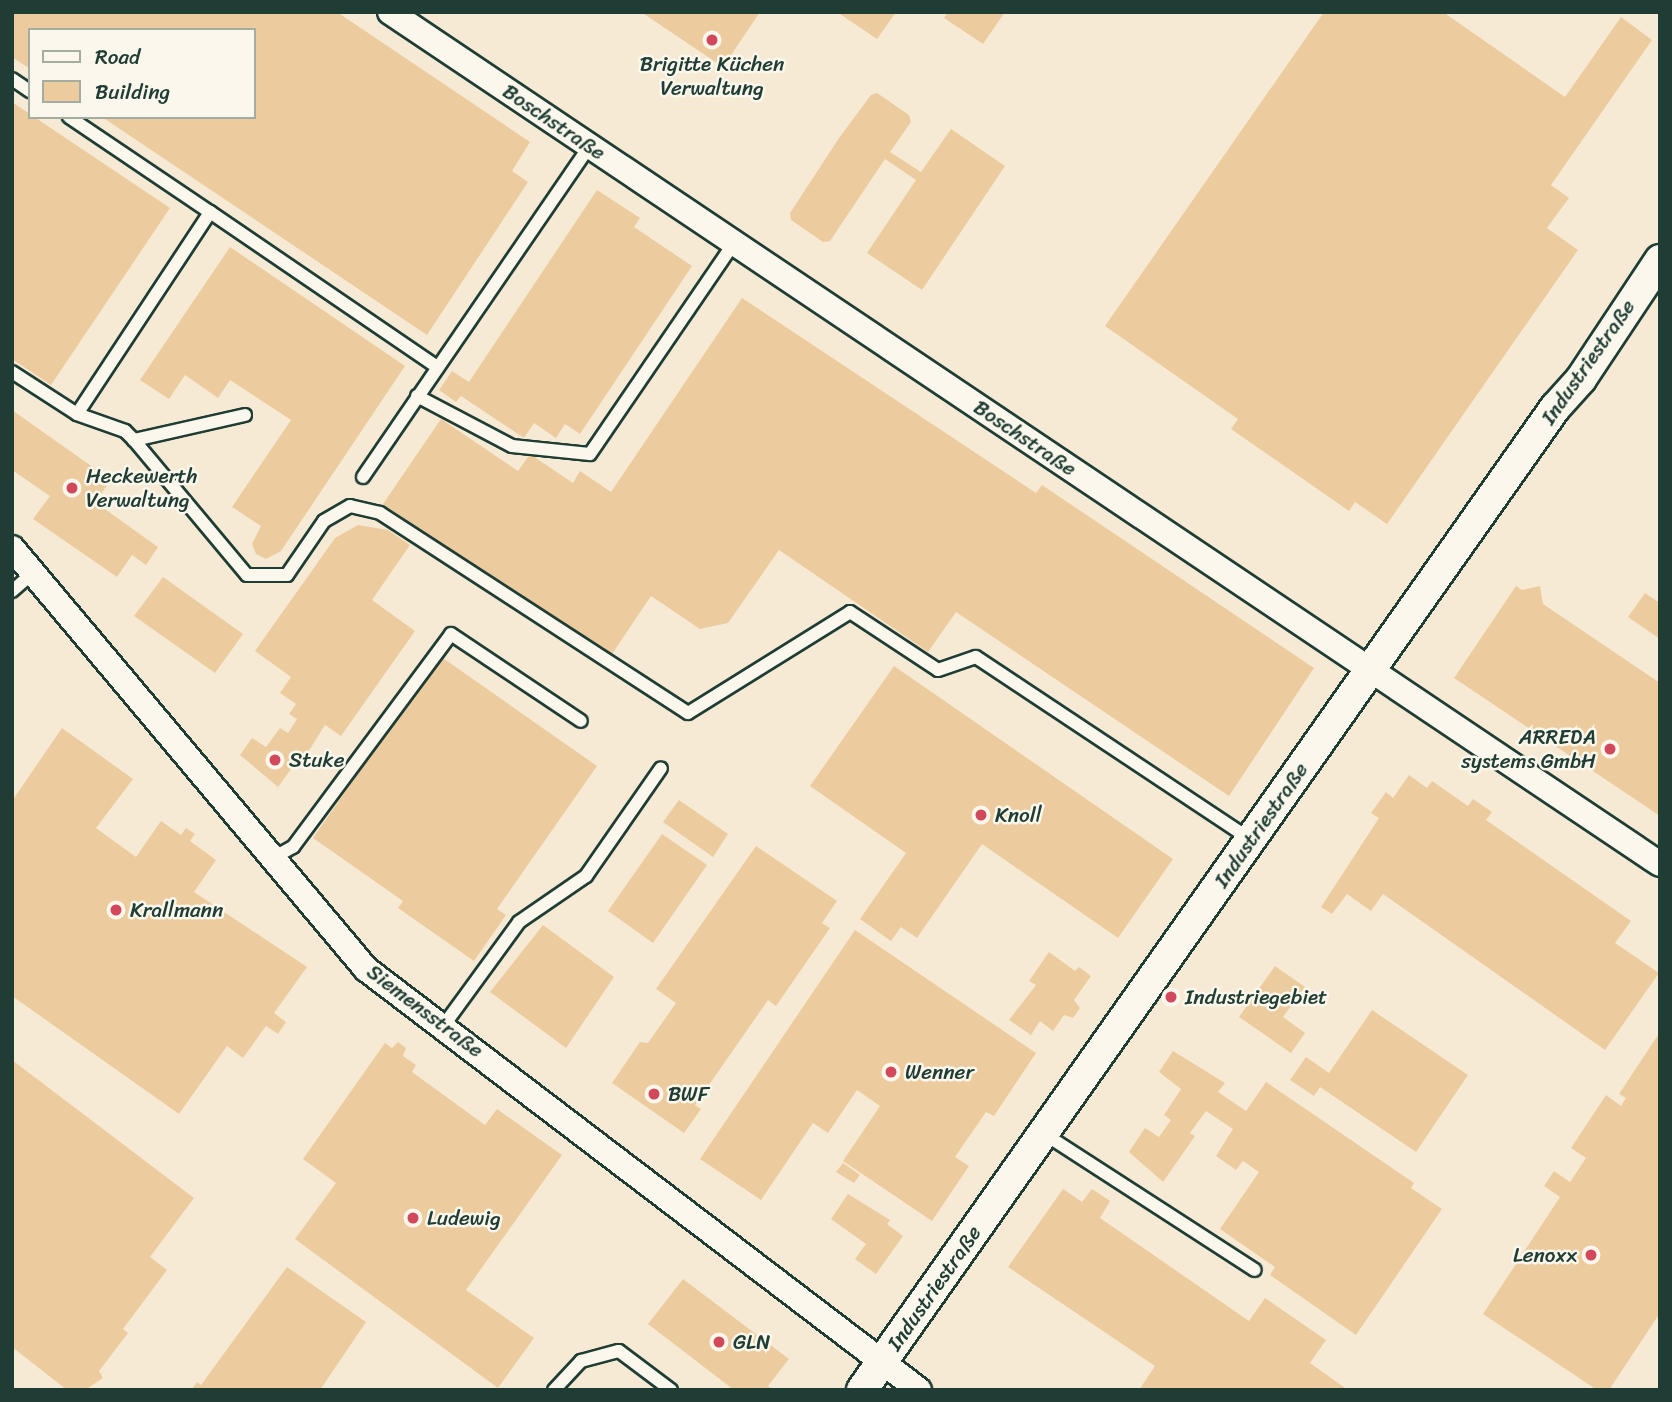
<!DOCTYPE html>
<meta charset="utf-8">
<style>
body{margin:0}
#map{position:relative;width:1672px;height:1402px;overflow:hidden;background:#fbf7ec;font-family:Sriracha,sans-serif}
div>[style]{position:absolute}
.built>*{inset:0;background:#f6ead5}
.building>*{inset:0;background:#eccc9e}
.roads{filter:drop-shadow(2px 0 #1f3d34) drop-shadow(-2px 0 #1f3d34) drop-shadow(0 2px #1f3d34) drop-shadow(0 -2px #1f3d34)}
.service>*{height:12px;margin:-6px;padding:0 6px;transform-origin:6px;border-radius:6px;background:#fbf7ec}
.minor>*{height:24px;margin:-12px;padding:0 12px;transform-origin:12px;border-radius:12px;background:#fbf7ec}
.tertiary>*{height:30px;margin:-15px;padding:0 15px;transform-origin:15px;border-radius:15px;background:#fbf7ec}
.dots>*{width:19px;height:19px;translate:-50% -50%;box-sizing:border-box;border:4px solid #fbf7ec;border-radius:50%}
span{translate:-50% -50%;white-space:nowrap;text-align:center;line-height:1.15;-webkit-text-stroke:5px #fbf7ec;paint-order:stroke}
.poi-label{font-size:21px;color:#1f3d34}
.left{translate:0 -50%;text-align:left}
.right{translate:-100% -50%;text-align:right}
.street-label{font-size:21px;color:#1f3d34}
.frame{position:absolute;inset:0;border:14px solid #1f3d34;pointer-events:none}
.legend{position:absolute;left:28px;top:28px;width:228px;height:91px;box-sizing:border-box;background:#fbf7ec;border:2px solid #a3ada2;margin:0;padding:9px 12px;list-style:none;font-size:21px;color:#1f3d34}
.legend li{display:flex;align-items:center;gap:14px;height:35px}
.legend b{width:35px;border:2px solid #a3ada2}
</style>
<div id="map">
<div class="built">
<i style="clip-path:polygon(evenodd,12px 12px,1660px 12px,1660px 1390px,12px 1390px,12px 12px,30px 30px,254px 30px,254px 117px,30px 117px,30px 30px)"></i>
</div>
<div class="building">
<i style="clip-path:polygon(12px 12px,337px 12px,530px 142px,512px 171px,528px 182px,427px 335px,102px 117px,254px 117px,254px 30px,30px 30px,30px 69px,12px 57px)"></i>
<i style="clip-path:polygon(641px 12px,760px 12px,723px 67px)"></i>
<i style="clip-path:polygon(837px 12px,896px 12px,877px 39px)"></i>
<i style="clip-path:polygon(948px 12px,1005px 12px,983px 44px,944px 18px)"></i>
<i style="clip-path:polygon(1324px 12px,1443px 12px,1565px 97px,1621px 17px,1652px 40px,1551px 185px,1569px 198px,1547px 228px,1578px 250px,1387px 524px,1355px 502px,1349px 511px,1231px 429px,1238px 419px,1105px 326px)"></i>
<i style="clip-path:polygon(877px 93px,909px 115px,911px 122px,890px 152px,921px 172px,951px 129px,1005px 166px,922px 290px,867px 253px,916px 180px,885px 159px,830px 241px,823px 242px,791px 220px,790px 213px,839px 138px,871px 95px)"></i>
<i style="clip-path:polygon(12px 102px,170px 208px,51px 385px,12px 359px)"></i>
<i style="clip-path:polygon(597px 190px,640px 218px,634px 227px,692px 266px,580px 434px,565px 424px,556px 438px,534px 423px,524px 438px,461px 396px,456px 402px,439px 390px,452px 371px,469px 382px)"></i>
<i style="clip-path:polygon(230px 247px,405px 366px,281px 551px,266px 559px,256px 554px,252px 544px,261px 526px,232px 507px,291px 420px,230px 380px,218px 398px,185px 375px,169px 399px,140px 380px)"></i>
<i style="clip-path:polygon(742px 298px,1036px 493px,1042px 485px,1314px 668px,1229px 796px,956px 612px,928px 652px,779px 550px,728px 623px,700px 629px,651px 596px,610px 657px,383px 504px,441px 419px,518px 471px,530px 454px,573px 483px,580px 471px,611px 492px)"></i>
<i style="clip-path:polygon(12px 410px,111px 480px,95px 502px,158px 547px,146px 565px,132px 555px,117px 577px,33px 519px,50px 496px,12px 470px)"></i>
<i style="clip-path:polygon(358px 525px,388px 530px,410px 545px,372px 600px,415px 631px,341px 736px,325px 725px,298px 768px,294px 765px,278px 787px,240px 755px,252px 738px,266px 747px,280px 728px,288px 733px,297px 719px,289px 714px,296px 704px,280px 693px,291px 677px,255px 651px,335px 538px)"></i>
<i style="clip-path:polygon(163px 577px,243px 634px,215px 673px,134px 616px)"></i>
<i style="clip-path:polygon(1516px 586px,1522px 590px,1540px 586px,1543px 604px,1660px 683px,1660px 816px,1454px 678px)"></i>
<i style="clip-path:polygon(1645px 593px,1660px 603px,1660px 639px,1628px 617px)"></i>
<i style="clip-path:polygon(440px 656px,597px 766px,497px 909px,506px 915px,474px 961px,398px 908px,403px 901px,313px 838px)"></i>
<i style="clip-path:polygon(894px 666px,1173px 859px,1118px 938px,982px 844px,917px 938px,901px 927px,891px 941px,860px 919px,906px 853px,810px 786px)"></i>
<i style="clip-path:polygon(62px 728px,133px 779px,96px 828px,136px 857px,161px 821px,181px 835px,186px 828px,195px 834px,190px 841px,216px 860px,194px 892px,307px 967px,274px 1013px,286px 1022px,278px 1034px,266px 1026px,243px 1058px,227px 1046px,179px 1114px,12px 996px,12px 801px)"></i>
<i style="clip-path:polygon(1409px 775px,1427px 788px,1432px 781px,1468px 806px,1473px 799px,1492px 812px,1486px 820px,1631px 921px,1615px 943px,1659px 973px,1605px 1050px,1383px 894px,1371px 911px,1347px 894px,1332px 914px,1321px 907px,1379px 818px,1371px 813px,1386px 792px,1393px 798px)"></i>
<i style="clip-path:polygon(679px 800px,728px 834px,713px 857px,663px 822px)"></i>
<i style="clip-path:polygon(662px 834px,707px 865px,653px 943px,608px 911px)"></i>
<i style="clip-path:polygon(756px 846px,837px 901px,822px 923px,830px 928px,776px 1006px,768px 1000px,695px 1105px,701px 1109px,684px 1133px,612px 1083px,640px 1042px,648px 1043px,676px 1003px,656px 989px)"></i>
<i style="clip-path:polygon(543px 925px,614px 977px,566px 1048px,490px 992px)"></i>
<i style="clip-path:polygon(855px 930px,1036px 1053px,994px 1116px,986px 1112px,955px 1157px,969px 1166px,932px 1221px,843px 1161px,880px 1106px,857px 1090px,828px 1133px,813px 1123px,761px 1200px,700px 1159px)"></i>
<i style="clip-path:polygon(1049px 952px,1075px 971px,1079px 967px,1091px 976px,1074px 1000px,1080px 1008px,1073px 1018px,1064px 1015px,1053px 1031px,1040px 1021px,1031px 1035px,1009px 1020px,1036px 985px,1029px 981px)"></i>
<i style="clip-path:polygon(1275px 966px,1305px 987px,1283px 1017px,1305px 1033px,1291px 1053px,1239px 1017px)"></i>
<i style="clip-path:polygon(1372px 1010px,1468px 1075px,1416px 1152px,1320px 1087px,1314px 1096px,1290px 1080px,1306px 1057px,1329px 1073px)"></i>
<i style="clip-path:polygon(1660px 1032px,1660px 1313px,1609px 1390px,1597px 1390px,1483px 1314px,1560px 1197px,1544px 1186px,1554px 1171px,1570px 1182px,1586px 1158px,1571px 1148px,1606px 1095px,1621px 1106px,1626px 1098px,1619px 1094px)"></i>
<i style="clip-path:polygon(398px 1042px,406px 1048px,403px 1056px,416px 1065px,412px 1072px,485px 1125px,497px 1109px,562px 1155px,466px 1290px,534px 1338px,498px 1388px,295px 1239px,336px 1183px,303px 1159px,385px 1043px,392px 1048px)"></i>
<i style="clip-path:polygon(1173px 1051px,1225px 1083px,1218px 1092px,1246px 1111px,1266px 1082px,1414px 1183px,1411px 1188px,1442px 1209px,1356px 1335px,1270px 1275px,1275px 1267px,1220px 1229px,1259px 1172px,1243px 1161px,1236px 1170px,1216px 1156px,1233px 1129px,1206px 1111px,1190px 1133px,1195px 1136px,1163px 1182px,1129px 1152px,1145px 1128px,1159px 1137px,1171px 1120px,1164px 1115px,1181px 1089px,1159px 1072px)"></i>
<i style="clip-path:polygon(12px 1060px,194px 1198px,150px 1257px,167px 1270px,123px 1329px,128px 1333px,99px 1371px,103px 1378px,85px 1390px,67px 1390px,12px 1347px)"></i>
<i style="clip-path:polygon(843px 1163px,860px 1175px,854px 1183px,836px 1172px)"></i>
<i style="clip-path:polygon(1063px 1189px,1082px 1202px,1092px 1189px,1110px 1201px,1100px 1218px,1249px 1321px,1265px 1298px,1326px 1340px,1310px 1363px,1348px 1390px,1139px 1390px,1155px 1366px,1008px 1267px)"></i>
<i style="clip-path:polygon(848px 1194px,890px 1220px,887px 1224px,903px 1236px,876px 1274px,855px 1259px,866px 1244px,831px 1219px)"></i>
<i style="clip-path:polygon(287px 1267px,366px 1322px,320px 1390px,191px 1390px,197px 1382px,201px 1385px)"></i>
<i style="clip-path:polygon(683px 1279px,789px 1359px,768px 1386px,773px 1390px,734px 1390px,648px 1324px)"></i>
</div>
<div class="roads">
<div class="service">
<i style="left:12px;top:79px;width:22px;rotate:34deg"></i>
<i style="left:69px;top:117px;width:170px;rotate:34deg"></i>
<i style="left:12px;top:372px;width:77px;rotate:32.9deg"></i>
<i style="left:417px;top:396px;width:107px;rotate:27.8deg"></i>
<i style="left:512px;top:446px;width:78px;rotate:5.9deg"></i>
<i style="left:590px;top:454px;width:255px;rotate:-55.7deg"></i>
<i style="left:245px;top:415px;width:114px;rotate:167.3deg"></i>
<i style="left:134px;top:440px;width:13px;rotate:-135deg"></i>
<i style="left:125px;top:431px;width:51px;rotate:-160.5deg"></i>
<i style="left:77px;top:414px;width:242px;rotate:-56.6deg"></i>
<i style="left:210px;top:212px;width:275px;rotate:34.3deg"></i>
<i style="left:134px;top:440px;width:176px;rotate:50.1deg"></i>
<i style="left:247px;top:575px;width:40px"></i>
<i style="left:287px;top:575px;width:65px;rotate:-55.6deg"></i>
<i style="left:324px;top:521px;width:30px;rotate:-30deg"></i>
<i style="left:350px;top:506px;width:31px;rotate:13deg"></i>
<i style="left:380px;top:513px;width:367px;rotate:33deg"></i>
<i style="left:688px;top:713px;width:191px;rotate:-31.9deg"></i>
<i style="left:850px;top:612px;width:105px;rotate:33.4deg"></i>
<i style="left:938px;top:670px;width:40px;rotate:-18.9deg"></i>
<i style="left:976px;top:657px;width:330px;rotate:33.6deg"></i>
<i style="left:363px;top:477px;width:401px;rotate:-55.6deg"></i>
<i style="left:12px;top:591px;width:28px;rotate:-41deg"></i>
<i style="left:273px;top:858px;width:23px;rotate:-29deg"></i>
<i style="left:293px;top:847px;width:265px;rotate:-53.4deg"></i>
<i style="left:451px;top:634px;width:156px;rotate:33.8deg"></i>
<i style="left:444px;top:1025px;width:127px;rotate:-53.9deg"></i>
<i style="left:519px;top:922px;width:81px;rotate:-34.5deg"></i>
<i style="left:586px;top:876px;width:131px;rotate:-55.2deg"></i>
<i style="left:1043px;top:1133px;width:252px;rotate:32.9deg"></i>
<i style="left:554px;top:1390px;width:40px;rotate:-47deg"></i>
<i style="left:581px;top:1361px;width:39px;rotate:-15deg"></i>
<i style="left:619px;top:1351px;width:65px;rotate:36.9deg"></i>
</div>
<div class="minor">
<i style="left:390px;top:12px;width:1529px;rotate:33.86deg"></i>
<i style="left:12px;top:548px;width:550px;rotate:49.94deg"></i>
<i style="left:366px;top:969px;width:695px;rotate:37.28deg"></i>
</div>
<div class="tertiary">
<i style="left:862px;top:1390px;width:1202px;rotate:-54.79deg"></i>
<i style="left:1555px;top:408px;width:39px;rotate:-48deg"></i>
<i style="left:1581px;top:379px;width:143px;rotate:-56.4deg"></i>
</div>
</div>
<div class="dots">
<i style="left:712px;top:40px;background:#d1495b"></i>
<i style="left:72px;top:488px;background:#d1495b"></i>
<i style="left:1610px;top:749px;background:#d1495b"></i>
<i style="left:275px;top:760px;background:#d1495b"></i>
<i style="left:981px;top:815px;background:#d1495b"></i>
<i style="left:116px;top:910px;background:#d1495b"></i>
<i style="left:1171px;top:997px;background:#d1495b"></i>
<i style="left:891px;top:1072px;background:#d1495b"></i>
<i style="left:654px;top:1094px;background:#d1495b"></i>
<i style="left:413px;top:1218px;background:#d1495b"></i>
<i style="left:1591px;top:1255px;background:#d1495b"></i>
<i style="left:719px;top:1342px;background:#d1495b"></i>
</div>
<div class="poi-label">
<span style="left:712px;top:76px">Brigitte Küchen<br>Verwaltung</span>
<span class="left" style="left:86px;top:488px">Heckewerth<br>Verwaltung</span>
<span class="right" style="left:1596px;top:749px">ARREDA<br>systems GmbH</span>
<span class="left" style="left:289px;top:760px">Stuke</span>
<span class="left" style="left:995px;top:815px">Knoll</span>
<span class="left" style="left:130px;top:910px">Krallmann</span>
<span class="left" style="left:1185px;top:997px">Industriegebiet</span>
<span class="left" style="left:905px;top:1072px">Wenner</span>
<span class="left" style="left:668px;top:1094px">BWF</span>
<span class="left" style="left:427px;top:1218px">Ludewig</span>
<span class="right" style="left:1577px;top:1255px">Lenoxx</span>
<span class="left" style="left:733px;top:1342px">GLN</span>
</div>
<div class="street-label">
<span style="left:554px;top:122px;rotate:34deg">Boschstraße</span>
<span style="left:1588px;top:362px;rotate:-55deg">Industriestraße</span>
<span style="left:1025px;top:438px;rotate:34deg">Boschstraße</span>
<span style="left:1261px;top:825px;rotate:-55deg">Industriestraße</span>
<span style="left:425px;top:1011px;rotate:37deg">Siemensstraße</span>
<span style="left:934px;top:1288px;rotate:-55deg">Industriestraße</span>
</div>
<div class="frame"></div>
<ul class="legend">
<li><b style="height:9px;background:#fbf7ec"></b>Road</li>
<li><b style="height:19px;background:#eccc9e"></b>Building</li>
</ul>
</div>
